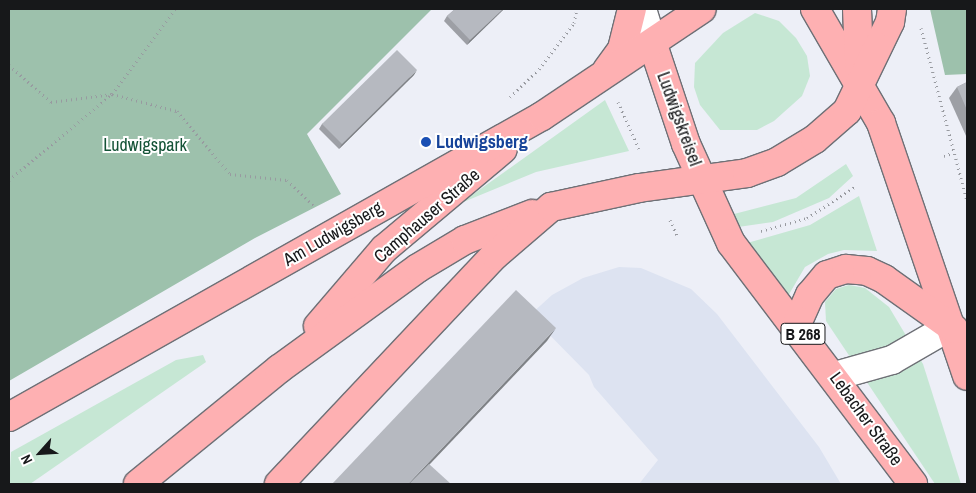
<!DOCTYPE html>
<meta charset="utf-8">
<style>
body{margin:0}
#map{position:relative;width:976px;height:493px;overflow:hidden;background:#edeff7;font-family:"Archivo Narrow",sans-serif}
div>[style]{position:absolute}
.built>*{inset:0;background:#dde3f1}
.green>*{inset:0;background:#c6e7d4}
.forest>*{inset:0;background:#9dc1ac}
.path>*{height:3px;margin-top:-1.5px;transform-origin:0;background:repeating-linear-gradient(90deg,#989aa0 0 1px,transparent 0 5px)}
.roads{filter:drop-shadow(1px 0 #6e7076) drop-shadow(-1px 0 #6e7076) drop-shadow(0 1px #6e7076) drop-shadow(0 -1px #6e7076)}
.minor>*{height:28px;margin:-14px;padding:0 14px;transform-origin:14px;border-radius:14px;background:#fff}
.major>*{height:28px;margin:-14px;padding:0 14px;transform-origin:14px;border-radius:14px;background:#feb0b2}
.wall>*{inset:0;background:#9d9fa5}
.shaded-wall>*{inset:0;background:#7f8286}
.building>*{inset:0;background:#b6b9c0}
.dots>*{width:14px;height:14px;translate:-50% -50%;box-sizing:border-box;border:2px solid #fff;border-radius:50%}
span{translate:-50% -50%;white-space:nowrap;text-align:center;line-height:1.15;-webkit-text-stroke:4px #fff;paint-order:stroke}
.shield-label span{padding:1px 4px;background:#fff;border:1px solid;border-radius:4px;-webkit-text-stroke-width:0}
.shield-label{font-size:16px;color:#17181a;font-weight:700}
.street-label{font-size:18px;color:#17181a}
.transit-label{font-size:18px;color:#164399;font-weight:700}
.left{translate:0 -50%;text-align:left}
.park-label{font-size:18px;color:#145337}
.frame{position:absolute;inset:0;border:10px solid #17181a;pointer-events:none}
.north{position:absolute;left:15px;top:428px;width:50px;height:50px;-webkit-text-stroke:4px #fff;paint-order:stroke;rotate:244deg;font-size:14px;font-weight:700;line-height:20px;text-align:center;color:#17181a}
.north::after{content:'';display:block;margin:auto;width:18px;height:22px;background:#17181a;clip-path:polygon(50% 0,100% 100%,50% 72%,0 100%)}
</style>
<div id="map">
<div class="built">
<i style="clip-path:polygon(619px 267px,641px 268px,691px 289px,717px 314px,819px 447px,841px 484px,639px 484px,658px 460px,594px 387px,589px 375px,530px 315px,552px 295px,583px 278px)"></i>
</div>
<div class="green">
<i style="clip-path:polygon(755px 13px,779px 21px,796px 38px,807px 56px,810px 76px,802px 96px,774px 121px,757px 130px,720px 130px,700px 105px,694px 87px,695px 63px,723px 33px)"></i>
<i style="clip-path:polygon(605px 100px,629px 151px,536px 172px,461px 203px)"></i>
<i style="clip-path:polygon(846px 164px,853px 176px,829px 198px,773px 222px,738px 227px,734px 214px,796px 198px)"></i>
<i style="clip-path:polygon(859px 196px,877px 251px,844px 250px,828px 254px,805px 267px,788px 296px,747px 243px,810px 225px)"></i>
<i style="clip-path:polygon(849px 285px,865px 288px,889px 307px,923px 364px,961px 484px,935px 484px,826px 321px,825px 302px,836px 289px)"></i>
<i style="clip-path:polygon(203px 355px,206px 362px,30px 484px,9px 484px,11px 452px,176px 360px)"></i>
</div>
<div class="forest">
<i style="clip-path:polygon(9px 9px,432px 9px,307px 134px,341px 194px,255px 238px,9px 381px)"></i>
<i style="clip-path:polygon(930px 9px,967px 9px,967px 74px,945px 75px)"></i>
</div>
<div class="path">
<i style="left:921px;top:28px;width:179px;rotate:75.1deg"></i>
<i style="left:9px;top:65px;width:56px;rotate:41.4deg"></i>
<i style="left:51px;top:102px;width:62px;rotate:-7.5deg"></i>
<i style="left:112px;top:94px;width:67px;rotate:14.7deg"></i>
<i style="left:177px;top:111px;width:82px;rotate:49.9deg"></i>
<i style="left:230px;top:174px;width:57px;rotate:6deg"></i>
<i style="left:287px;top:180px;width:40px;rotate:44deg"></i>
<i style="left:510px;top:97px;width:40px;rotate:-44deg"></i>
<i style="left:539px;top:69px;width:58px;rotate:-52.7deg"></i>
<i style="left:574px;top:23px;width:14px;rotate:-78deg"></i>
<i style="left:618px;top:102px;width:51px;rotate:65.9deg"></i>
<i style="left:944px;top:156px;width:9px;rotate:-21deg"></i>
<i style="left:9px;top:180px;width:134px;rotate:-39.9deg"></i>
<i style="left:112px;top:94px;width:106px;rotate:-53.5deg"></i>
<i style="left:670px;top:220px;width:17px;rotate:65deg"></i>
<i style="left:761px;top:231px;width:48px;rotate:-15.8deg"></i>
<i style="left:807px;top:218px;width:59px;rotate:-33.1deg"></i>
</div>
<div class="roads">
<div class="minor">
<i style="left:642px;top:9px;width:38px;rotate:73deg"></i>
<i style="left:835px;top:376px;width:59px;rotate:-15.7deg"></i>
<i style="left:892px;top:360px;width:68px;rotate:-30deg"></i>
</div>
<div class="major">
<i style="left:815px;top:9px;width:132px;rotate:59.9deg"></i>
<i style="left:881px;top:123px;width:267px;rotate:71.2deg"></i>
<i style="left:857px;top:9px;width:71px;rotate:87.6deg"></i>
<i style="left:653px;top:45px;width:104px;rotate:71.6deg"></i>
<i style="left:686px;top:144px;width:109px;rotate:65.6deg"></i>
<i style="left:731px;top:243px;width:302px;rotate:52.9deg"></i>
<i style="left:607px;top:70px;width:26px;rotate:-54deg"></i>
<i style="left:622px;top:49px;width:41px;rotate:-76deg"></i>
<i style="left:318px;top:326px;width:101px;rotate:-49.4deg"></i>
<i style="left:384px;top:249px;width:155px;rotate:-40deg"></i>
<i style="left:796px;top:326px;width:34px;rotate:-66deg"></i>
<i style="left:810px;top:295px;width:26px;rotate:-50deg"></i>
<i style="left:827px;top:275px;width:20px;rotate:-18deg"></i>
<i style="left:846px;top:269px;width:21px;rotate:5deg"></i>
<i style="left:867px;top:271px;width:19px;rotate:25deg"></i>
<i style="left:884px;top:279px;width:86px;rotate:35.5deg"></i>
<i style="left:9px;top:417px;width:612px;rotate:-29.45deg"></i>
<i style="left:542px;top:116px;width:192px;rotate:-33.8deg"></i>
<i style="left:138px;top:484px;width:182px;rotate:-39.2deg"></i>
<i style="left:279px;top:369px;width:172px;rotate:-36deg"></i>
<i style="left:418px;top:268px;width:55px;rotate:-30.8deg"></i>
<i style="left:465px;top:240px;width:72px;rotate:-21.2deg"></i>
<i style="left:279px;top:484px;width:315px;rotate:-46.7deg"></i>
<i style="left:495px;top:255px;width:74px;rotate:-40.6deg"></i>
<i style="left:551px;top:207px;width:90px;rotate:-12.2deg"></i>
<i style="left:639px;top:188px;width:109px;rotate:-7.9deg"></i>
<i style="left:747px;top:173px;width:32px;rotate:-20deg"></i>
<i style="left:777px;top:162px;width:44px;rotate:-31.2deg"></i>
<i style="left:815px;top:139px;width:43px;rotate:-41.2deg"></i>
<i style="left:847px;top:111px;width:99px;rotate:-64.2deg"></i>
<i style="left:890px;top:22px;width:13px;rotate:-81deg"></i>
</div>
</div>
<div class="wall">
<i style="clip-path:polygon(455px 9px,504px 9px,467px 45px,444px 21px,447px 16px)"></i>
<i style="clip-path:polygon(414px 75px,339px 149px,319px 129px,322px 124px)"></i>
<i style="clip-path:polygon(967px 82px,967px 138px,949px 98px,957px 87px)"></i>
</div>
<div class="shaded-wall">
<i style="clip-path:polygon(503px 9px,504px 9px,467px 45px,470px 40px)"></i>
<i style="clip-path:polygon(417px 70px,414px 75px,339px 149px,342px 144px)"></i>
<i style="clip-path:polygon(556px 328px,547px 341px,411px 484px,408px 484px)"></i>
</div>
<div class="building">
<i style="clip-path:polygon(455px 9px,503px 9px,470px 40px,447px 16px)"></i>
<i style="clip-path:polygon(397px 50px,417px 70px,342px 144px,322px 124px)"></i>
<i style="clip-path:polygon(967px 82px,967px 110px,957px 87px)"></i>
<i style="clip-path:polygon(516px 290px,556px 328px,408px 484px,332px 484px)"></i>
<i style="clip-path:polygon(429px 464px,451px 484px,409px 484px)"></i>
</div>
<div class="dots">
<i style="left:426px;top:142px;background:#1a4fb4"></i>
</div>
<div class="shield-label">
<span style="left:803px;top:334px">B 268</span>
</div>
<div class="street-label">
<span style="left:679px;top:119px;rotate:70deg">Ludwigskreisel</span>
<span style="left:427px;top:216px;rotate:-41deg">Camphauser Straße</span>
<span style="left:333px;top:234px;rotate:-30deg">Am Ludwigsberg</span>
<span style="left:866px;top:419px;rotate:54deg">Lebacher Straße</span>
</div>
<div class="transit-label">
<span class="left" style="left:436px;top:142px">Ludwigsberg</span>
</div>
<div class="park-label">
<span style="left:145px;top:145px">Ludwigspark</span>
</div>
<div class="frame"></div>
<div class="north">N</div>
</div>
